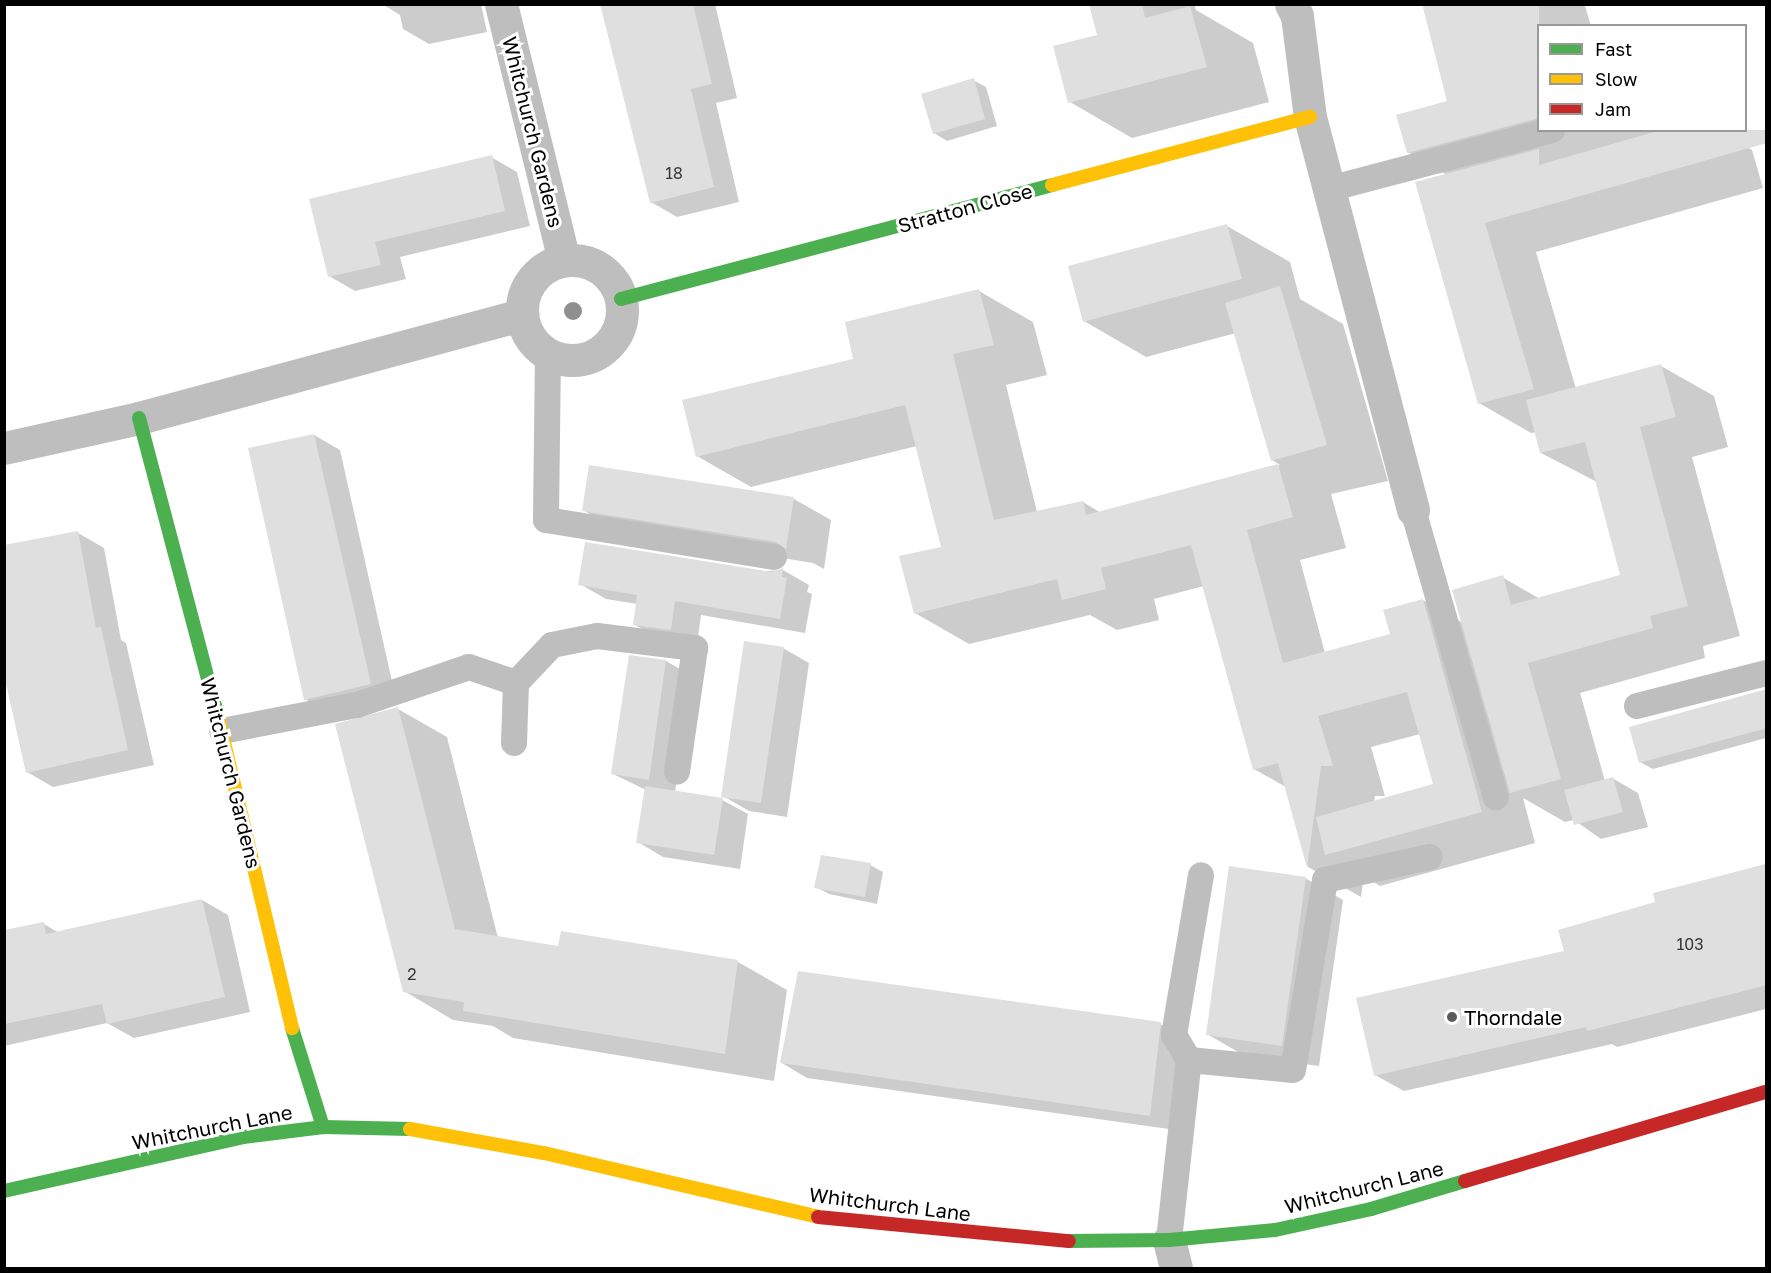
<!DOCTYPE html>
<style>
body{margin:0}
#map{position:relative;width:1771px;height:1273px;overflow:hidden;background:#fff;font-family:"Golos Text",sans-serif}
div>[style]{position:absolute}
.shadow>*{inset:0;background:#0003}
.building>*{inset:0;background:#dfdfdf}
.lane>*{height:26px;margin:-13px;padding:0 13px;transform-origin:13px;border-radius:13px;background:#bebebe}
.street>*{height:33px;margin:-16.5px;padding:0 16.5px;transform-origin:16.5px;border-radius:16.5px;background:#bebebe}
.street>.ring{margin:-16.5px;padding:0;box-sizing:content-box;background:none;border:33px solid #bebebe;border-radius:50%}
.fast>*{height:14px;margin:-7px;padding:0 7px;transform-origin:7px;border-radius:7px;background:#4caf50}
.slow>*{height:14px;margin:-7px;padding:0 7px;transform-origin:7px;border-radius:7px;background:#ffc107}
.jam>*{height:14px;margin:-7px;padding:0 7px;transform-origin:7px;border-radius:7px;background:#c62828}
.trees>*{width:18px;height:18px;margin:-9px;border-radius:50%;background:#8f8f8f}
.dots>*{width:16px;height:16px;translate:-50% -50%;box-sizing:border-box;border:3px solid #fff;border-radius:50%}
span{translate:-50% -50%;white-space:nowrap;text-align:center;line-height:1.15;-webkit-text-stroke:6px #fff;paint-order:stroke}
.number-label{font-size:16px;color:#383838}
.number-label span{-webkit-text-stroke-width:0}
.street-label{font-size:20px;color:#000}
.poi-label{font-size:20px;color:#000}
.left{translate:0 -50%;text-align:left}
.frame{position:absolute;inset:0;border:6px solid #000;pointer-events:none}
.legend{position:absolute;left:1537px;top:24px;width:210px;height:108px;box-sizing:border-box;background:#fff;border:2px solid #999;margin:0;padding:8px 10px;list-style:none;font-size:18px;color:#000}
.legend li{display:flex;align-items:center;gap:12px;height:30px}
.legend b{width:30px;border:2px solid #999}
</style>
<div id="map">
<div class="shadow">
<i style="clip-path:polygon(382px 4px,481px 4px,487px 32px,429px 44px,403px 29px,400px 15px)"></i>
<i style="clip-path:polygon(604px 4px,715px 4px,737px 98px,716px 103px,739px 202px,677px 217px,651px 202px)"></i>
<i style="clip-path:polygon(1090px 4px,1194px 4px,1196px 10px,1253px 43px,1269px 102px,1132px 138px,1070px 102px,1099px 36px)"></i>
<i style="clip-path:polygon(evenodd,1423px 4px,1585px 6px,1591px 26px,1538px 26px,1538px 130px,1718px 130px,1752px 150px,1763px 188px,1536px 252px,1576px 389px,1661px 366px,1714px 396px,1728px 447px,1692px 457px,1740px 636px,1703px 646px,1705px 658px,1580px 693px,1605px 781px,1612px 778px,1638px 793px,1648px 827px,1601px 839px,1574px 820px,1565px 822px,1523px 798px,1535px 843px,1380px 886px,1364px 876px,1361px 897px,1308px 867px,1286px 787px,1254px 769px,1204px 586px,1154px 599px,1159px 620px,1117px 630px,1090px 615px,969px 644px,915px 613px,943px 548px,917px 446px,751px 487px,697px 456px,854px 360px,979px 291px,1033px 322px,1047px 375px,1006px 385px,1037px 512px,1083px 502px,1101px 513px,1280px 465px,1272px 460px,1236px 333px,1146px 357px,1084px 321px,1227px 226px,1290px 262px,1300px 299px,1343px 324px,1388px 481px,1331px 494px,1346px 548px,1300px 560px,1325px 653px,1392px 635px,1423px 600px,1463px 623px,1502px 577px,1540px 599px,1622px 576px,1597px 482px,1541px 453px,1536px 432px,1531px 433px,1479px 403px,1447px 175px,1408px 152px,1449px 102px,1423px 4px,1420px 734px,1435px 785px,1374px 802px,1375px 796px,1385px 796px,1371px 747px,1420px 734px)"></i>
<i style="clip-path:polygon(973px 80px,986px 87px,997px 126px,947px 141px,934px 133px)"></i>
<i style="clip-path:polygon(491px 157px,517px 172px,530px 226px,400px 257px,406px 279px,355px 291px,329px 276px,311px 200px)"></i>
<i style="clip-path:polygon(314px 435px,340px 450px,396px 699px,331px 714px,305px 699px)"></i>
<i style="clip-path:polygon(590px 466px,794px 499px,831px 520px,824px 569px,813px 563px,621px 532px,583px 510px)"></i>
<i style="clip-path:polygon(78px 533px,104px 548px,121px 640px,126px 643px,154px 765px,53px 787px,27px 772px)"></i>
<i style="clip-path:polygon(783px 570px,809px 585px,807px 592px,812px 594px,805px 633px,701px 615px,697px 644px,661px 639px,635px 625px,638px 604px,606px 599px,580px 584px)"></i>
<i style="clip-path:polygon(783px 648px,809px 663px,787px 817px,749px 811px,723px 796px)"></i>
<i style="clip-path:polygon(630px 657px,666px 661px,692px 676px,675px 792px,722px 800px,748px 814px,740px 869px,663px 857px,638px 842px,646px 790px,613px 774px)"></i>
<i style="clip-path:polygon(1766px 691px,1766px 738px,1653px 769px,1640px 762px)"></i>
<i style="clip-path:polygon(398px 709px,447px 737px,498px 938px,560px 948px,562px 933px,738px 962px,787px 990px,774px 1081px,513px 1038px,493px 1026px,453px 1020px,404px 991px)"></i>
<i style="clip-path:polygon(1766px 864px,1766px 1009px,1617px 1047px,1612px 1044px,1404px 1091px,1375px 1075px,1657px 904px,1654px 894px)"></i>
<i style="clip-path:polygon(870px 865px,883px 872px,877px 904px,829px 894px,816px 887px)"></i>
<i style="clip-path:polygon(1305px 878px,1343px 900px,1319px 1066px,1245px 1056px,1207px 1034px)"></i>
<i style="clip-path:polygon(202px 900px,228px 915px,250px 1012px,134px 1038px,107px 1023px,4px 1046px,4px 932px,44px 924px,59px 933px)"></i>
<i style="clip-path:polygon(1160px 1024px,1186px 1039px,1176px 1130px,807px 1078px,782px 1063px)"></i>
</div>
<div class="building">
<i style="clip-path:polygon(600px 4px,693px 4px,712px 84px,691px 89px,714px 187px,650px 203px)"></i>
<i style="clip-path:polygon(1089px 4px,1142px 4px,1145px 18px,1190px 6px,1207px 67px,1068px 103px,1053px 46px,1097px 35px)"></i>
<i style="clip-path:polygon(1422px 4px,1539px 4px,1539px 118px,1407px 153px,1396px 115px,1447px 101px)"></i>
<i style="clip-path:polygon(974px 78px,985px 119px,933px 134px,921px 94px)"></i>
<i style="clip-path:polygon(1661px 130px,1767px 130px,1767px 143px,1485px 223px,1534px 389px,1478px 404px,1415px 182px,1539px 149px,1539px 165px)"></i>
<i style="clip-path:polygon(492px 155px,505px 211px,375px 242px,381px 265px,328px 277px,309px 199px)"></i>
<i style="clip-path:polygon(1227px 224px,1242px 279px,1083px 322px,1068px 266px)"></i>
<i style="clip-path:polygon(1280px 286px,1327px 445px,1271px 461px,1225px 303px)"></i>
<i style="clip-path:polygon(979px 289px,994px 345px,953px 354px,994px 520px,1083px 501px,1086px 515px,1278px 464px,1293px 517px,1247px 530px,1283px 663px,1390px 634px,1383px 610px,1423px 599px,1482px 812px,1325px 855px,1316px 817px,1433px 784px,1407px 692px,1318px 716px,1333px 766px,1321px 766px,1307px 868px,1278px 763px,1253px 770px,1191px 545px,1101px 568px,1106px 589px,1062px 600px,1057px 579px,914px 614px,899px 556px,941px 547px,905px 405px,696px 457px,682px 400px,853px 359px,845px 322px)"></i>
<i style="clip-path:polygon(1661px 364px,1676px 417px,1640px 427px,1688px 606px,1650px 616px,1653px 628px,1528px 663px,1561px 779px,1510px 793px,1452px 590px,1503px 575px,1511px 605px,1620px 575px,1585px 442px,1540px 453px,1526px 400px)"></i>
<i style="clip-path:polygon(314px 434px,371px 684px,304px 700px,248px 448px)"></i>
<i style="clip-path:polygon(589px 465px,794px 497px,786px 549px,776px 542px,582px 511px)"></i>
<i style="clip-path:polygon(78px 531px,96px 628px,101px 627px,128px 750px,26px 773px,4px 675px,4px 545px)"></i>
<i style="clip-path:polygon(585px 542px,772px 572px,783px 568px,782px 577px,787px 578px,780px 619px,675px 601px,671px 630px,633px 625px,637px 595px,578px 585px)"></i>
<i style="clip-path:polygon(744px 641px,784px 647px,761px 803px,721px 797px)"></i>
<i style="clip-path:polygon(629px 655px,666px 660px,649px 780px,611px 774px)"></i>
<i style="clip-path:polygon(1767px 689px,1767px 728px,1639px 763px,1629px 727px)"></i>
<i style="clip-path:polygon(398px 707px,455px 929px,558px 946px,561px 931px,738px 960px,725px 1054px,463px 1011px,464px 1002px,403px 992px,335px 724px)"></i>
<i style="clip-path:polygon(1613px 777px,1623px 812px,1574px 825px,1564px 790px)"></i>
<i style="clip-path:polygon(645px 786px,723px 798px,714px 855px,636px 843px)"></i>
<i style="clip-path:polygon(821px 855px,871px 863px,865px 897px,814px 888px)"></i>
<i style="clip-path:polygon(1767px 864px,1767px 985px,1587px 1031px,1586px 1027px,1374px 1076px,1356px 998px,1564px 951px,1558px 930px,1655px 902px,1653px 893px)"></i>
<i style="clip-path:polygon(1229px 866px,1306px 877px,1282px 1046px,1206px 1035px)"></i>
<i style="clip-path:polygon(202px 899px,225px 997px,107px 1024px,102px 1004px,4px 1024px,4px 930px,44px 922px,46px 934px)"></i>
<i style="clip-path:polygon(798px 971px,1161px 1022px,1150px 1116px,780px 1063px)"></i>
</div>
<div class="lane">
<i style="left:1329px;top:189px;width:231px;rotate:-14.8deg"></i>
<i style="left:548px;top:354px;width:166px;rotate:90.7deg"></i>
<i style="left:546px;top:520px;width:231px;rotate:9.2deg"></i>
<i style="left:1413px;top:510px;width:299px;rotate:73.9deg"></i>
<i style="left:516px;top:683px;width:52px;rotate:-46.5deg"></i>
<i style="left:552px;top:645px;width:46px;rotate:-11.3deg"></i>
<i style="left:597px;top:636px;width:99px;rotate:7deg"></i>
<i style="left:695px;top:648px;width:125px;rotate:98.3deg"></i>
<i style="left:1637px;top:706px;width:133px;rotate:-14.3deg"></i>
<i style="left:222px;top:731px;width:137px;rotate:-10.9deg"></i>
<i style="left:357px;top:705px;width:118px;rotate:-18.7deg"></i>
<i style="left:469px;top:667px;width:50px;rotate:18.8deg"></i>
<i style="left:516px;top:683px;width:60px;rotate:91.9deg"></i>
<i style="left:1189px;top:1060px;width:29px;rotate:-121deg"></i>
<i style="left:1174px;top:1035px;width:162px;rotate:-80.4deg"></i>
<i style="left:1169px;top:1240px;width:181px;rotate:-83.7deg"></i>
<i style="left:1189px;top:1060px;width:104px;rotate:5.5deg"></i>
<i style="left:1293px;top:1070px;width:193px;rotate:-80.4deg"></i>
<i style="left:1325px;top:880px;width:107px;rotate:-12.4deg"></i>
</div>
<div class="street">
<i style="left:501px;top:4px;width:264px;rotate:76.2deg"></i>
<i style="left:1291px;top:4px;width:13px;rotate:63deg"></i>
<i style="left:1297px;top:16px;width:102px;rotate:82.7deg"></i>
<i style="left:1310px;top:117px;width:406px;rotate:75.3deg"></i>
<i class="ring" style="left:522px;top:260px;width:67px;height:67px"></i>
<i style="left:4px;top:448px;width:138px;rotate:-12.5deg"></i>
<i style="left:139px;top:418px;width:397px;rotate:-15.1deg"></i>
<i style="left:1169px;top:1240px;width:29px;rotate:76deg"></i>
</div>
<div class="fast">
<i style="left:621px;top:299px;width:446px;rotate:-14.8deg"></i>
<i style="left:139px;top:418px;width:309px;rotate:75.2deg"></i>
<i style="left:292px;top:1028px;width:104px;rotate:72.6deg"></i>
<i style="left:4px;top:1191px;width:245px;rotate:-12.7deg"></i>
<i style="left:243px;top:1137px;width:81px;rotate:-7.1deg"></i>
<i style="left:323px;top:1127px;width:87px;rotate:1.3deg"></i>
<i style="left:1069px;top:1241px;width:100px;rotate:-0.6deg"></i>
<i style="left:1169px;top:1240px;width:106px;rotate:-5.4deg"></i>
<i style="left:1275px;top:1230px;width:98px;rotate:-12.3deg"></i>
<i style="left:1371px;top:1209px;width:98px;rotate:-16.6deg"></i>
</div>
<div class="slow">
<i style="left:1052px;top:185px;width:267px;rotate:-14.8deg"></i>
<i style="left:218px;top:717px;width:320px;rotate:76.6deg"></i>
<i style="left:410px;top:1129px;width:136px;rotate:10.2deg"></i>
<i style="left:544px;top:1153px;width:281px;rotate:13.1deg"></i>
</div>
<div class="jam">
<i style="left:1465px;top:1181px;width:314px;rotate:-16.5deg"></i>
<i style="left:818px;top:1217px;width:252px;rotate:5.5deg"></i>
</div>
<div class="trees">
<i style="left:573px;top:311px"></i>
</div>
<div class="dots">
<i style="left:1452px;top:1017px;background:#595959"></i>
</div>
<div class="number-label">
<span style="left:674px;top:173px">18</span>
<span style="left:1690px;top:944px">103</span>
<span style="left:412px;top:974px">2</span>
</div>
<div class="street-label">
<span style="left:533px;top:132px;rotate:76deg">Whitchurch Gardens</span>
<span style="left:965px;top:208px;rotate:-15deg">Stratton Close</span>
<span style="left:231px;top:773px;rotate:76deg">Whitchurch Gardens</span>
<span style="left:212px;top:1127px;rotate:-11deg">Whitchurch Lane</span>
<span style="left:1364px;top:1187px;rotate:-14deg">Whitchurch Lane</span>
<span style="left:890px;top:1204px;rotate:7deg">Whitchurch Lane</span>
</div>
<div class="poi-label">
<span class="left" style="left:1464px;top:1017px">Thorndale</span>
</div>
<div class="frame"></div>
<ul class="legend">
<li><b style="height:8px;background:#4caf50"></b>Fast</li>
<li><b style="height:8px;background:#ffc107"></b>Slow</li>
<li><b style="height:8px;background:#c62828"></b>Jam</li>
</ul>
</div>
